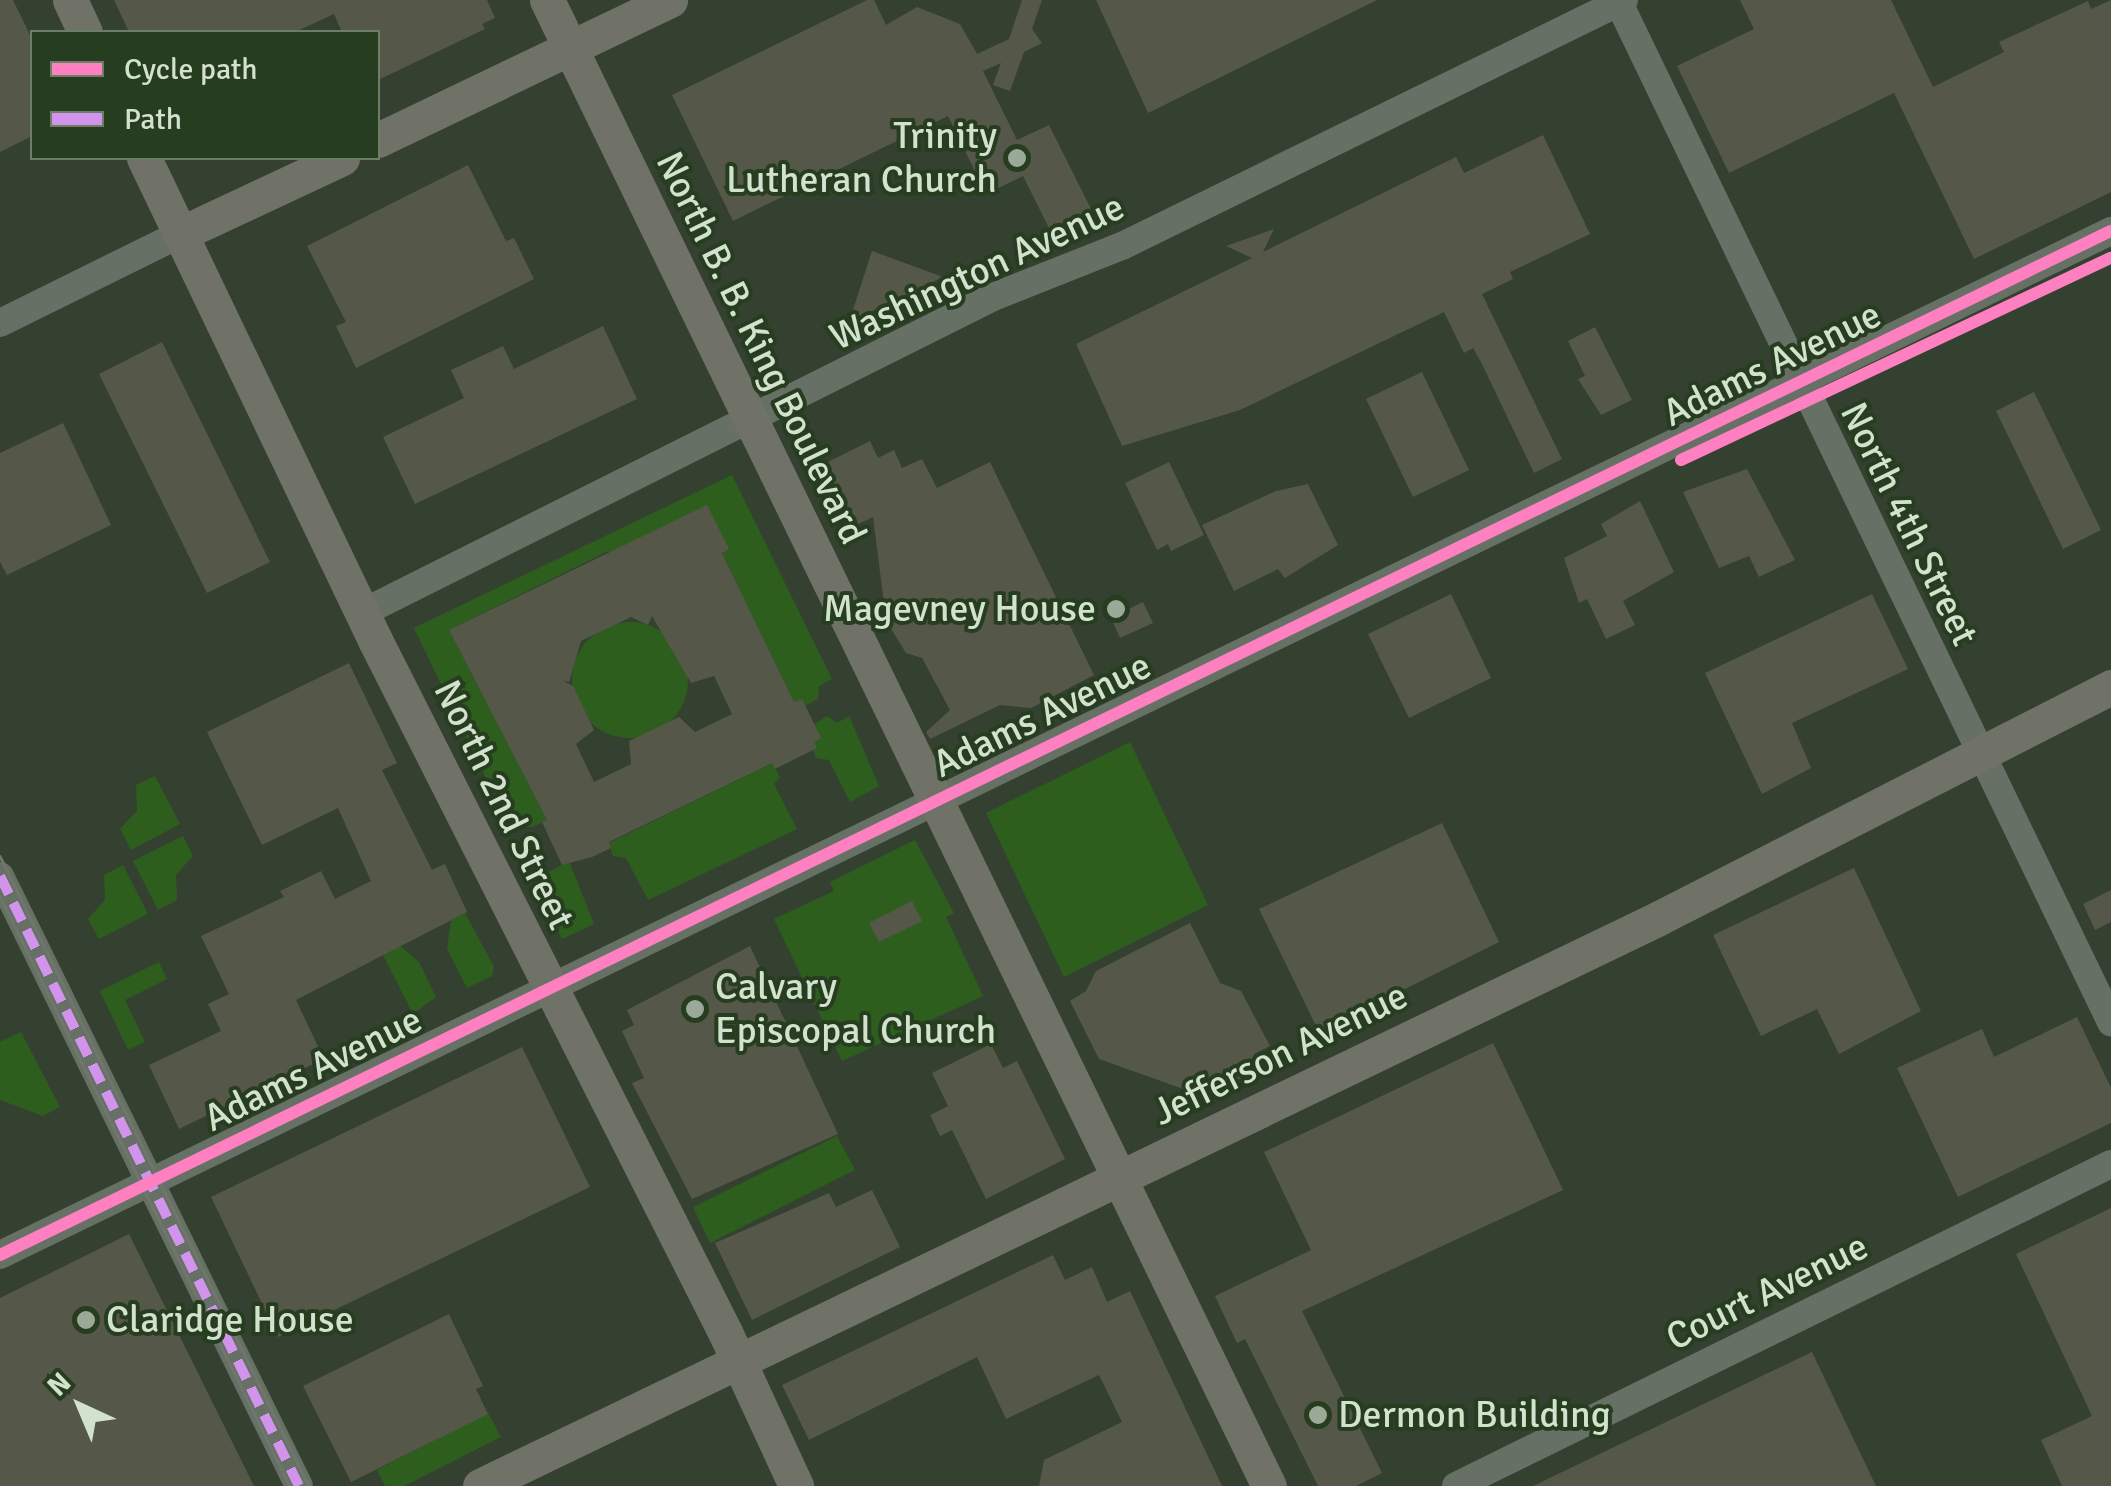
<!DOCTYPE html>
<style>
body{margin:0}
#map{position:relative;width:2111px;height:1486px;overflow:hidden;background:#344131;font-family:Signika,sans-serif}
div>[style]{position:absolute}
.green>*{inset:0;background:#2e5e1d}
.round{border-radius:50%}
.building>*{inset:0;background:#555748}
.minor>*{height:28px;margin:-14px;padding:0 14px;transform-origin:14px;border-radius:14px;background:#677064}
.major>*{height:35px;margin:-17.5px;padding:0 17.5px;transform-origin:17.5px;border-radius:17.5px;background:#707167}
.tram>*{height:2.5px;margin:-1.25px;padding:0 1.25px;transform-origin:1.25px;border-radius:1.25px;background:#6f776c}
.quiet>*{height:10px;margin-top:-5px;transform-origin:0;background:repeating-linear-gradient(90deg,#d193ec 0 20px,transparent 0 30px)}
.cycleway>*{height:12px;margin:-6px;padding:0 6px;transform-origin:6px;border-radius:6px;background:#ff80c0}
.dots>*{width:28px;height:28px;translate:-50% -50%;box-sizing:border-box;border:5px solid #273d20;border-radius:50%}
span{translate:-50% -50%;white-space:nowrap;text-align:center;line-height:1.15;-webkit-text-stroke:8px #273d20;paint-order:stroke}
.poi-label{font-size:38px;color:#d3e2cf}
.right{translate:-100% -50%;text-align:right}
.left{translate:0 -50%;text-align:left}
.street-label{font-size:38px;color:#d3e2cf}
.legend{position:absolute;left:30px;top:30px;width:350px;height:130px;box-sizing:border-box;background:#273d20;border:2px solid #6c7f66;margin:0;padding:12px 18px;list-style:none;font-size:30px;color:#d3e2cf}
.legend li{display:flex;align-items:center;gap:20px;height:50px}
.legend b{width:50px;border:2px solid #6c7f66}
.north{position:absolute;left:30px;top:1356px;width:100px;height:100px;-webkit-text-stroke:8px #273d20;paint-order:stroke;rotate:316deg;font-size:28px;font-weight:700;line-height:40px;text-align:center;color:#d3e2cf}
.north::after{content:'';display:block;margin:auto;width:35px;height:45px;background:#d3e2cf;clip-path:polygon(50% 0,100% 100%,50% 72%,0 100%)}
</style>
<div id="map">
<div class="green">
<i style="clip-path:polygon(732px 475px,832px 679px,819px 686px,818px 699px,805px 706px,801px 699px,794px 702px,722px 553px,728px 549px,606px 552px,449px 630px,547px 820px,532px 827px,509px 826px,414px 628px)"></i>
<i class="round" style="left:572px;top:622px;width:116px;height:116px"></i>
<i style="clip-path:polygon(827px 716px,837px 723px,849px 716px,879px 786px,850px 802px,829px 760px,816px 758px,813px 750px,814px 724px)"></i>
<i style="clip-path:polygon(1130px 742px,1208px 905px,1064px 977px,986px 813px)"></i>
<i style="clip-path:polygon(772px 763px,780px 777px,774px 784px,797px 829px,648px 900px,626px 858px,613px 856px,609px 843px)"></i>
<i style="clip-path:polygon(155px 776px,180px 824px,131px 850px,120px 829px,137px 811px,136px 785px)"></i>
<i style="clip-path:polygon(183px 836px,193px 856px,176px 875px,177px 900px,158px 910px,133px 861px)"></i>
<i style="clip-path:polygon(915px 840px,954px 913px,946px 917px,983px 996px,842px 1061px,774px 919px,834px 891px,830px 882px)"></i>
<i style="clip-path:polygon(569px 861px,594px 924px,562px 939px,534px 880px)"></i>
<i style="clip-path:polygon(123px 865px,148px 914px,99px 939px,88px 919px,105px 900px,104px 875px)"></i>
<i style="clip-path:polygon(465px 913px,494px 967px,492px 976px,467px 988px,447px 949px,451px 920px)"></i>
<i style="clip-path:polygon(399px 945px,419px 962px,436px 997px,413px 1014px,382px 953px)"></i>
<i style="clip-path:polygon(159px 962px,167px 979px,125px 1000px,145px 1042px,128px 1050px,100px 991px)"></i>
<i style="clip-path:polygon(21px 1032px,60px 1107px,43px 1116px,0 1100px,0 1042px)"></i>
<i style="clip-path:polygon(837px 1136px,855px 1170px,710px 1243px,693px 1207px)"></i>
<i style="clip-path:polygon(488px 1413px,501px 1437px,404px 1486px,385px 1486px,377px 1470px)"></i>
</div>
<div class="building">
<i style="clip-path:polygon(0 0,13px 0,32px 39px,32px 136px,0 152px)"></i>
<i style="clip-path:polygon(114px 0,487px 0,495px 18px,482px 24px,485px 29px,378px 80px,378px 32px,342px 32px,334px 14px,295px 32px,129px 32px)"></i>
<i style="clip-path:polygon(867px 0,874px 0,886px 25px,917px 7px,960px 24px,977px 54px,1009px 39px,1022px 0,1042px 0,1032px 29px,1042px 43px,1024px 52px,1010px 91px,993px 85px,1001px 63px,983px 71px,1017px 140px,1049px 125px,1091px 209px,1050px 230px,1023px 176px,986px 194px,948px 116px,733px 221px,672px 95px)"></i>
<i style="clip-path:polygon(1096px 0,1377px 0,1148px 113px)"></i>
<i style="clip-path:polygon(1740px 0,1891px 0,1933px 87px,2004px 52px,1999px 42px,2088px 1px,2091px 9px,2111px 0,2111px 192px,1974px 259px,1894px 93px,1729px 173px,1677px 66px,1754px 29px)"></i>
<i style="clip-path:polygon(1543px 135px,1590px 234px,1510px 272px,1513px 279px,1482px 294px,1562px 459px,1534px 473px,1481px 362px,1473px 348px,1464px 353px,1444px 312px,1240px 410px,1122px 446px,1076px 344px,1252px 258px,1226px 246px,1274px 229px,1263px 252px,1456px 157px,1464px 173px)"></i>
<i style="clip-path:polygon(468px 165px,506px 241px,514px 238px,534px 279px,356px 368px,336px 326px,346px 322px,307px 246px)"></i>
<i style="clip-path:polygon(872px 251px,943px 277px,849px 322px)"></i>
<i style="clip-path:polygon(603px 326px,637px 399px,415px 504px,383px 437px,464px 398px,451px 370px,503px 346px,514px 369px)"></i>
<i style="clip-path:polygon(1595px 327px,1632px 400px,1601px 415px,1578px 379px,1585px 376px,1568px 341px)"></i>
<i style="clip-path:polygon(162px 342px,270px 562px,207px 593px,99px 374px)"></i>
<i style="clip-path:polygon(1422px 372px,1469px 470px,1413px 497px,1366px 399px)"></i>
<i style="clip-path:polygon(2034px 392px,2101px 530px,2063px 549px,1996px 411px)"></i>
<i style="clip-path:polygon(63px 423px,111px 525px,7px 575px,0 562px,0 453px)"></i>
<i style="clip-path:polygon(870px 441px,878px 458px,894px 450px,902px 468px,922px 459px,937px 488px,990px 462px,1094px 675px,1031px 708px,1000px 705px,930px 739px,926px 732px,950px 710px,922px 658px,906px 653px,877px 606px,884px 603px,873px 517px,850px 528px,818px 467px)"></i>
<i style="clip-path:polygon(1169px 462px,1204px 535px,1171px 551px,1168px 544px,1157px 550px,1125px 483px)"></i>
<i style="clip-path:polygon(1747px 469px,1795px 560px,1759px 577px,1749px 556px,1719px 568px,1683px 492px)"></i>
<i style="clip-path:polygon(1308px 484px,1338px 545px,1285px 578px,1278px 569px,1234px 591px,1202px 525px,1276px 491px)"></i>
<i style="clip-path:polygon(1640px 501px,1674px 572px,1623px 601px,1635px 625px,1606px 639px,1587px 599px,1579px 603px,1564px 558px,1607px 536px,1601px 524px)"></i>
<i style="clip-path:polygon(evenodd,707px 505px,729px 549px,722px 553px,794px 702px,802px 699px,821px 738px,814px 742px,817px 748px,775px 769px,772px 763px,609px 842px,611px 848px,592px 857px,562px 865px,542px 822px,547px 820px,449px 630px,707px 505px,652px 616px,691px 683px,714px 676px,732px 714px,695px 732px,679px 717px,629px 741px,631px 764px,594px 782px,576px 744px,594px 730px,573px 686px,563px 681px,569px 682px,581px 641px,631px 617px,648px 625px,652px 616px)"></i>
<i style="clip-path:polygon(1451px 594px,1491px 678px,1409px 718px,1368px 634px)"></i>
<i style="clip-path:polygon(1872px 594px,1908px 669px,1792px 723px,1811px 768px,1762px 794px,1705px 673px)"></i>
<i style="clip-path:polygon(1143px 602px,1153px 623px,1120px 638px,1111px 618px)"></i>
<i style="clip-path:polygon(349px 663px,397px 763px,382px 770px,432px 870px,445px 864px,467px 912px,296px 1000px,324px 1059px,179px 1129px,149px 1065px,221px 1031px,208px 1004px,229px 994px,201px 936px,284px 897px,280px 891px,321px 871px,335px 899px,371px 881px,338px 808px,262px 845px,207px 732px)"></i>
<i style="clip-path:polygon(1442px 823px,1499px 942px,1319px 1032px,1259px 909px)"></i>
<i style="clip-path:polygon(1854px 868px,1921px 1011px,1839px 1054px,1817px 1009px,1761px 1036px,1713px 935px)"></i>
<i style="clip-path:polygon(2111px 890px,2111px 922px,2095px 930px,2083px 904px)"></i>
<i style="clip-path:polygon(912px 901px,922px 921px,879px 942px,869px 923px)"></i>
<i style="clip-path:polygon(1190px 923px,1220px 983px,1241px 991px,1270px 1046px,1254px 1054px,1248px 1075px,1203px 1096px,1099px 1059px,1070px 1001px,1086px 991px,1096px 971px)"></i>
<i style="clip-path:polygon(750px 946px,838px 1134px,692px 1199px,632px 1083px,644px 1078px,622px 1031px,634px 1025px,627px 1010px)"></i>
<i style="clip-path:polygon(2077px 1017px,2111px 1088px,2111px 1123px,1958px 1197px,1897px 1068px,1982px 1029px,1994px 1057px)"></i>
<i style="clip-path:polygon(1493px 1043px,1563px 1190px,1302px 1311px,1382px 1473px,1356px 1486px,1318px 1486px,1245px 1339px,1237px 1343px,1215px 1296px,1311px 1250px,1264px 1152px)"></i>
<i style="clip-path:polygon(991px 1044px,1003px 1068px,1017px 1061px,1065px 1159px,986px 1199px,952px 1130px,940px 1136px,930px 1115px,948px 1106px,932px 1073px)"></i>
<i style="clip-path:polygon(522px 1047px,590px 1187px,278px 1337px,211px 1197px)"></i>
<i style="clip-path:polygon(872px 1190px,900px 1247px,752px 1320px,715px 1243px,829px 1193px,836px 1207px)"></i>
<i style="clip-path:polygon(2111px 1208px,2111px 1486px,2062px 1486px,2041px 1440px,2092px 1416px,2016px 1254px)"></i>
<i style="clip-path:polygon(129px 1234px,254px 1486px,0 1486px,0 1298px)"></i>
<i style="clip-path:polygon(1053px 1255px,1065px 1280px,1092px 1267px,1107px 1302px,1130px 1291px,1222px 1486px,1039px 1486px,1044px 1460px,1122px 1422px,1099px 1375px,1006px 1419px,977px 1357px,809px 1440px,782px 1385px)"></i>
<i style="clip-path:polygon(449px 1314px,483px 1386px,476px 1389px,488px 1414px,351px 1482px,303px 1386px)"></i>
<i style="clip-path:polygon(1812px 1352px,1876px 1486px,1533px 1486px,1664px 1423px)"></i>
</div>
<div class="minor">
<i style="left:1619px;top:3px;width:1132px;rotate:64.23deg"></i>
<i style="left:0;top:323px;width:201px;rotate:-26.3deg"></i>
<i style="left:362px;top:613px;width:706px;rotate:-26.6deg"></i>
<i style="left:993px;top:297px;width:139px;rotate:-21.6deg"></i>
<i style="left:1122px;top:246px;width:559px;rotate:-26.11deg"></i>
<i style="left:0;top:876px;width:679px;rotate:63.89deg"></i>
<i style="left:0;top:1255px;width:2346px;rotate:-25.88deg"></i>
<i style="left:1456px;top:1486px;width:730px;rotate:-26.18deg"></i>
</div>
<div class="major">
<i style="left:70px;top:0;width:35px;rotate:65deg"></i>
<i style="left:547px;top:0;width:1652px;rotate:64.09deg"></i>
<i style="left:378px;top:140px;width:324px;rotate:-25.6deg"></i>
<i style="left:144px;top:158px;width:534px;rotate:64.39deg"></i>
<i style="left:375px;top:640px;width:775px;rotate:63.17deg"></i>
<i style="left:725px;top:1332px;width:170px;rotate:65.2deg"></i>
<i style="left:180px;top:234px;width:179px;rotate:-25.1deg"></i>
<i style="left:480px;top:1486px;width:1309px;rotate:-25.72deg"></i>
<i style="left:1659px;top:918px;width:508px;rotate:-27.07deg"></i>
</div>
<div class="tram">
<i style="left:0;top:856px;width:702px;rotate:63.87deg"></i>
<i style="left:0;top:896px;width:657px;rotate:63.82deg"></i>
</div>
<div class="quiet">
<i style="left:0;top:876px;width:679px;rotate:63.89deg"></i>
</div>
<div class="cycleway">
<i style="left:1681px;top:460px;width:475px;rotate:-25.2deg"></i>
<i style="left:0;top:1255px;width:2346px;rotate:-25.88deg"></i>
</div>
<div class="dots">
<i style="left:1017px;top:158px;background:#9baa98"></i>
<i style="left:1116px;top:609px;background:#9baa98"></i>
<i style="left:695px;top:1009px;background:#9baa98"></i>
<i style="left:86px;top:1320px;background:#9baa98"></i>
<i style="left:1318px;top:1415px;background:#9baa98"></i>
</div>
<div class="poi-label">
<span class="right" style="left:997px;top:158px">Trinity<br>Lutheran Church</span>
<span class="right" style="left:1096px;top:609px">Magevney House</span>
<span class="left" style="left:715px;top:1009px">Calvary<br>Episcopal Church</span>
<span class="left" style="left:106px;top:1320px">Claridge House</span>
<span class="left" style="left:1338px;top:1415px">Dermon Building</span>
</div>
<div class="street-label">
<span style="left:977px;top:272px;rotate:-25deg">Washington Avenue</span>
<span style="left:761px;top:348px;rotate:64deg">North B. B. King Boulevard</span>
<span style="left:1772px;top:364px;rotate:-26deg">Adams Avenue</span>
<span style="left:1909px;top:524px;rotate:64deg">North 4th Street</span>
<span style="left:1042px;top:715px;rotate:-26deg">Adams Avenue</span>
<span style="left:504px;top:805px;rotate:64deg">North 2nd Street</span>
<span style="left:1280px;top:1054px;rotate:-26deg">Jefferson Avenue</span>
<span style="left:313px;top:1069px;rotate:-26deg">Adams Avenue</span>
<span style="left:1767px;top:1292px;rotate:-26deg">Court Avenue</span>
</div>
<ul class="legend">
<li><b style="height:12px;background:#ff80c0"></b>Cycle path</li>
<li><b style="height:12px;background:#d193ec"></b>Path</li>
</ul>
<div class="north">N</div>
</div>
